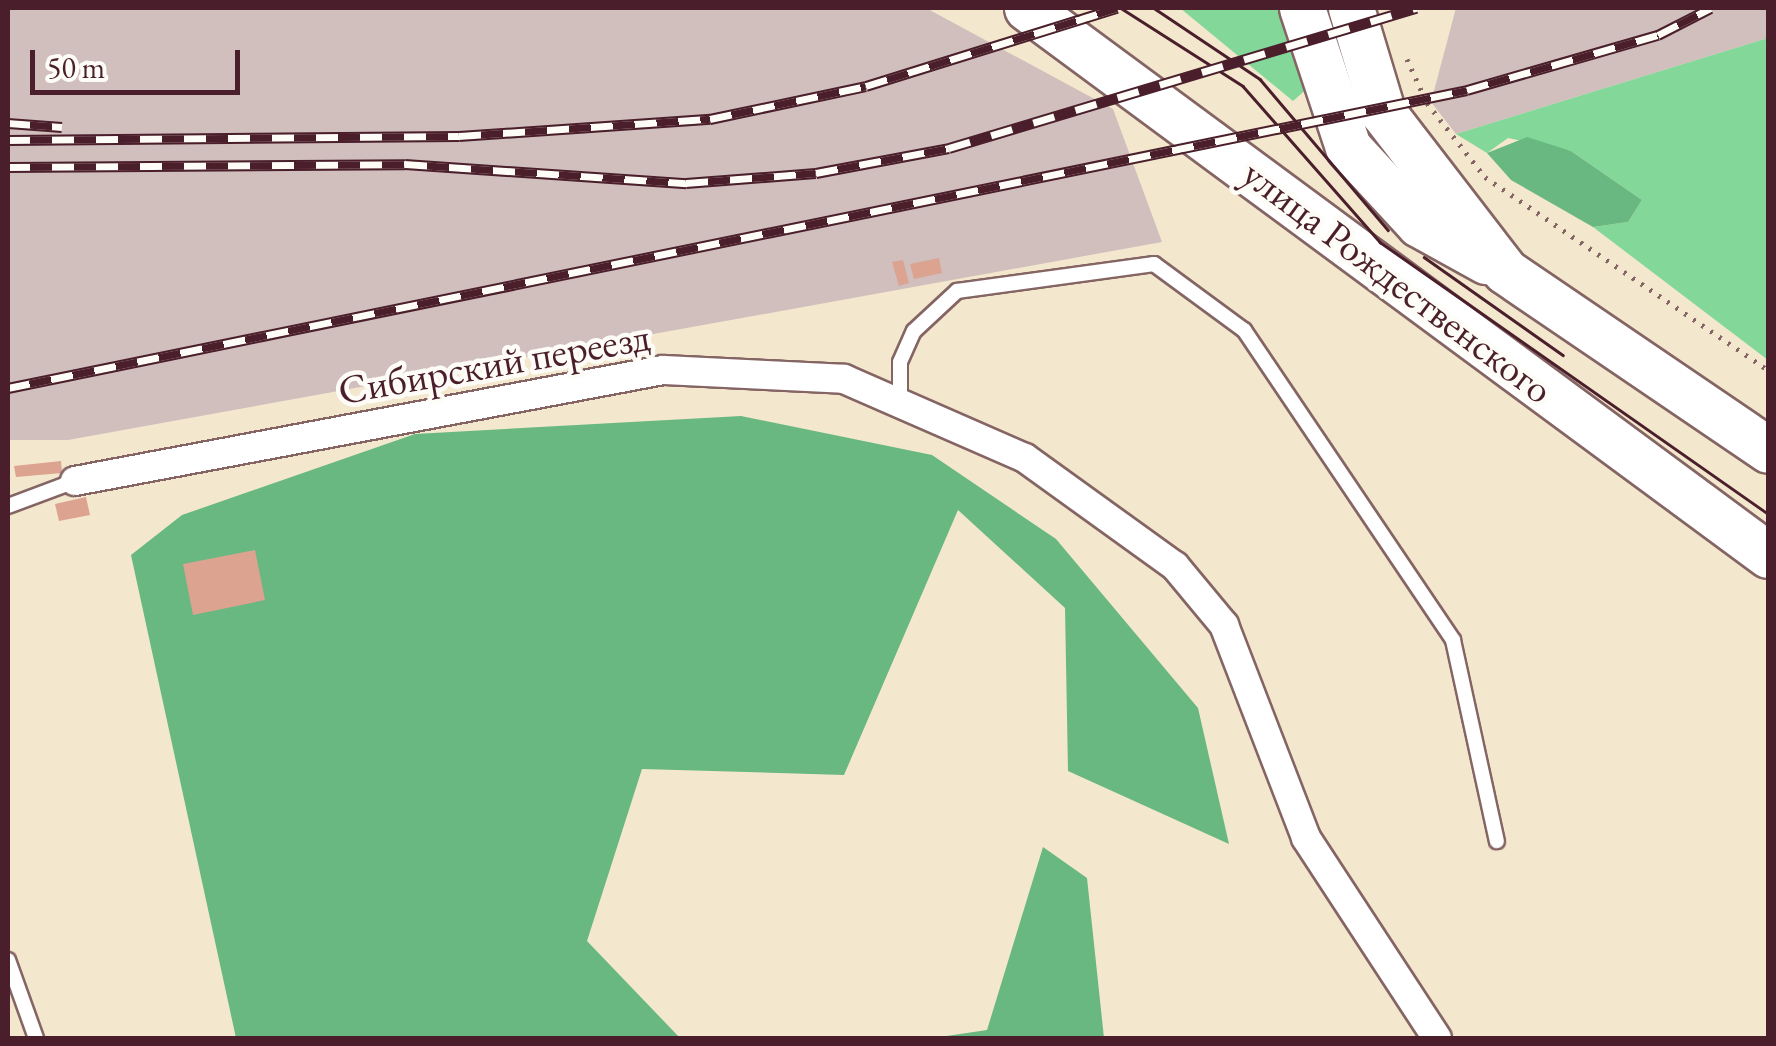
<!DOCTYPE html>
<meta charset="utf-8">
<style>
body{margin:0}
#map{position:relative;width:1776px;height:1046px;overflow:hidden;background:#f3e7ce;font-family:"EB Garamond",serif}
div>[style]{position:absolute}
.industrial>*{inset:0;background:#d1bfbd}
.green>*{inset:0;background:#82d799}
.forest>*{inset:0;background:#69b881}
.building>*{inset:0;background:#dba390}
.path>*{height:5px;margin-top:-2.5px;transform-origin:0;background:repeating-linear-gradient(90deg,#856564 0 2.5px,transparent 0 10.5px)}
.roads{filter:drop-shadow(2px 0 #856564) drop-shadow(-2px 0 #856564) drop-shadow(0 2px #856564) drop-shadow(0 -2px #856564)}
.lane>*{height:14px;margin:-7px;padding:0 7px;transform-origin:7px;border-radius:7px;background:#fff}
.street>*{height:28px;margin:-14px;padding:0 14px;transform-origin:14px;border-radius:14px;background:#fff}
.primary>*{height:45px;margin:-22.5px;padding:0 22.5px;transform-origin:22.5px;border-radius:22.5px;background:#fff}
.tram>*{height:2.5px;margin:-1.25px;padding:0 1.25px;transform-origin:1.25px;border-radius:1.25px;background:#4a1f2b}
.rail>*{height:11px;margin-top:-5.5px;transform-origin:0;background:repeating-linear-gradient(90deg,#fdfcf7 0 22px,#4a1f2b 0 44px);box-sizing:border-box;border-block:2px solid #4a1f2b}
span{translate:-50% -50%;white-space:nowrap;text-align:center;line-height:1.15;-webkit-text-stroke:9px #fdfcf7;paint-order:stroke}
.street-label{font-size:40px;color:#4a1f2b}
.frame{position:absolute;inset:0;border:10px solid #4a1f2b;pointer-events:none}
.scale{position:absolute;left:30px;top:50px;width:210px;height:45px;box-sizing:border-box;border:5px solid #4a1f2b;border-top:0;padding-left:12px;font-size:30px;line-height:35px;white-space:nowrap;color:#4a1f2b;-webkit-text-stroke:8px #fdfcf7;paint-order:stroke}
</style>
<div id="map">
<div class="industrial">
<i style="clip-path:polygon(8px 8px,926px 8px,1113px 109px,1162px 242px,68px 440px,8px 440px)"></i>
<i style="clip-path:polygon(1456px 8px,1768px 8px,1768px 38px,1456px 134px,1431px 102px)"></i>
</div>
<div class="green">
<i style="clip-path:polygon(1180px 8px,1288px 8px,1309px 87px,1293px 101px)"></i>
<i style="clip-path:polygon(1768px 38px,1768px 360px,1593px 227px,1628px 222px,1642px 200px,1571px 151px,1508px 138px,1487px 153px,1456px 134px)"></i>
</div>
<div class="forest">
<i style="clip-path:polygon(1527px 137px,1571px 151px,1642px 200px,1628px 222px,1593px 227px,1511px 180px,1487px 153px)"></i>
<i style="clip-path:polygon(741px 416px,932px 455px,1056px 539px,1198px 708px,1229px 844px,1068px 771px,1065px 608px,958px 510px,844px 775px,642px 769px,587px 941px,680px 1038px,236px 1038px,131px 555px,182px 515px,415px 434px)"></i>
<i style="clip-path:polygon(1043px 847px,1087px 878px,1104px 1038px,933px 1038px,987px 1030px)"></i>
</div>
<div class="building">
<i style="clip-path:polygon(939px 258px,942px 273px,914px 279px,910px 264px)"></i>
<i style="clip-path:polygon(903px 260px,909px 283px,899px 286px,892px 262px)"></i>
<i style="clip-path:polygon(61px 461px,62px 473px,16px 477px,14px 466px)"></i>
<i style="clip-path:polygon(86px 497px,90px 515px,59px 521px,55px 504px)"></i>
<i style="clip-path:polygon(255px 550px,265px 600px,193px 615px,183px 564px)"></i>
</div>
<div class="path">
<i style="left:1407px;top:59px;width:48px;rotate:65.6deg"></i>
<i style="left:1427px;top:103px;width:94px;rotate:51.9deg"></i>
<i style="left:1485px;top:177px;width:343px;rotate:34.3deg"></i>
</div>
<div class="roads">
<div class="lane">
<i style="left:900px;top:403px;width:41px;rotate:-90deg"></i>
<i style="left:900px;top:362px;width:34px;rotate:-66deg"></i>
<i style="left:914px;top:331px;width:59px;rotate:-42.9deg"></i>
<i style="left:957px;top:291px;width:199px;rotate:-7.8deg"></i>
<i style="left:1154px;top:264px;width:112px;rotate:36.3deg"></i>
<i style="left:1244px;top:330px;width:374px;rotate:56deg"></i>
<i style="left:1453px;top:640px;width:206px;rotate:77.7deg"></i>
<i style="left:8px;top:506px;width:72px;rotate:-20.5deg"></i>
<i style="left:8px;top:960px;width:83px;rotate:70.3deg"></i>
</div>
<div class="street">
<i style="left:75px;top:481px;width:598px;rotate:-10.69deg"></i>
<i style="left:663px;top:370px;width:181px;rotate:2.8deg"></i>
<i style="left:844px;top:379px;width:197px;rotate:23.6deg"></i>
<i style="left:1025px;top:458px;width:185px;rotate:35.8deg"></i>
<i style="left:1175px;top:566px;width:77px;rotate:50.3deg"></i>
<i style="left:1224px;top:625px;width:228px;rotate:68.9deg"></i>
<i style="left:1306px;top:838px;width:239px;rotate:56.8deg"></i>
</div>
<div class="primary">
<i style="left:1027px;top:8px;width:921px;rotate:36.43deg"></i>
<i style="left:1302px;top:8px;width:146px;rotate:71.7deg"></i>
<i style="left:1348px;top:147px;width:105px;rotate:47.3deg"></i>
<i style="left:1419px;top:224px;width:77px;rotate:28.9deg"></i>
<i style="left:1351px;top:8px;width:108px;rotate:73.2deg"></i>
<i style="left:1382px;top:111px;width:202px;rotate:52.4deg"></i>
<i style="left:1505px;top:271px;width:318px;rotate:34.2deg"></i>
</div>
</div>
<div class="tram">
<i style="left:1121px;top:8px;width:145px;rotate:32.6deg"></i>
<i style="left:1243px;top:86px;width:208px;rotate:48.7deg"></i>
<i style="left:1380px;top:242px;width:474px;rotate:35deg"></i>
<i style="left:1154px;top:8px;width:128px;rotate:33.8deg"></i>
<i style="left:1260px;top:79px;width:198px;rotate:49.7deg"></i>
<i style="left:1424px;top:257px;width:170px;rotate:35.2deg"></i>
</div>
<div class="rail">
<i style="left:8px;top:123px;width:54px;rotate:4.2deg"></i>
<i style="left:8px;top:140px;width:451px;rotate:-0.5deg"></i>
<i style="left:459px;top:136px;width:252px;rotate:-3.9deg"></i>
<i style="left:710px;top:119px;width:159px;rotate:-11.9deg"></i>
<i style="left:866px;top:86px;width:263px;rotate:-17.3deg"></i>
<i style="left:8px;top:167px;width:397px;rotate:-0.4deg"></i>
<i style="left:405px;top:164px;width:282px;rotate:3.9deg"></i>
<i style="left:686px;top:183px;width:130px;rotate:-4.4deg"></i>
<i style="left:816px;top:173px;width:135px;rotate:-10.6deg"></i>
<i style="left:949px;top:148px;width:488px;rotate:-16.7deg"></i>
<i style="left:8px;top:388px;width:1489px;rotate:-11.54deg"></i>
<i style="left:1467px;top:90px;width:199px;rotate:-16.1deg"></i>
<i style="left:1658px;top:35px;width:59px;rotate:-27deg"></i>
</div>
<div class="street-label">
<span style="left:1398px;top:281px;rotate:37deg">улица Рождественского</span>
<span style="left:494px;top:363px;rotate:-10deg">Сибирский переезд</span>
</div>
<div class="frame"></div>
<div class="scale">50 m</div>
</div>
